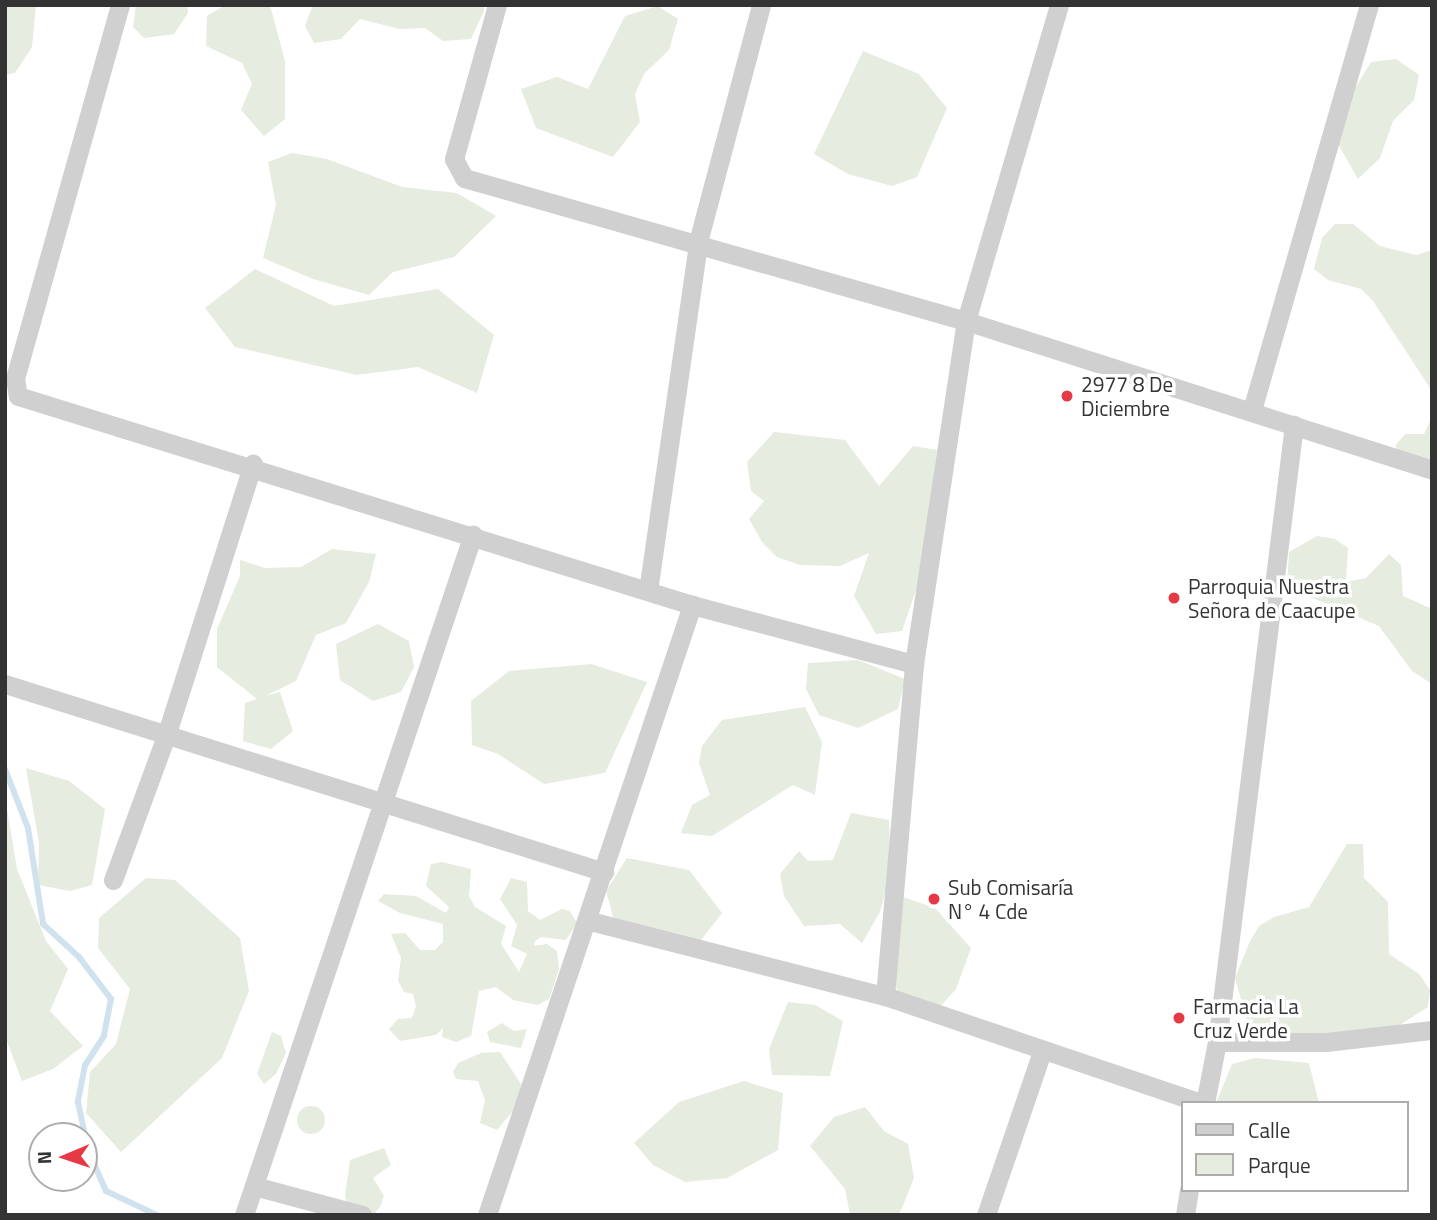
<!DOCTYPE html>
<meta charset="utf-8">
<style>
body{margin:0}
#map{position:relative;width:1437px;height:1220px;overflow:hidden;background:#fff;font-family:"Titillium Web",sans-serif}
div>[style]{position:absolute}
.green>*{inset:0;background:#e6ecdf}
.round{border-radius:50%}
.stream>*{height:6px;margin:-3px;padding:0 3px;transform-origin:3px;border-radius:3px;background:#cfe2ee}
.minor>*{height:19px;margin:-9.5px;padding:0 9.5px;transform-origin:9.5px;border-radius:9.5px;background:#d0d0d0}
.dots>*{width:19px;height:19px;translate:-50% -50%;box-sizing:border-box;border:4px solid #fff;border-radius:50%}
span{translate:-50% -50%;white-space:nowrap;text-align:center;line-height:1.15;-webkit-text-stroke:7px #fff;paint-order:stroke}
.poi-label{font-size:21px;color:#333}
.left{translate:0 -50%;text-align:left}
.frame{position:absolute;inset:0;border:7px solid #333;pointer-events:none}
.legend{position:absolute;left:1181px;top:1101px;width:228px;height:91px;box-sizing:border-box;background:#fff;border:2px solid #adadad;margin:0;padding:9px 12px;list-style:none;font-size:21px;color:#333}
.legend li{display:flex;align-items:center;gap:14px;height:35px}
.legend b{width:35px;border:2px solid #adadad}
.north{position:absolute;left:28px;top:1122px;width:70px;height:70px;box-sizing:border-box;background:#fff;border:2px solid #adadad;border-radius:50%;rotate:268deg;font-size:19px;font-weight:700;line-height:28px;text-align:center;color:#333}
.north::after{content:'';display:block;margin:auto;width:24px;height:32px;background:#e63946;clip-path:polygon(50% 0,100% 100%,50% 72%,0 100%)}
</style>
<div id="map">
<div class="green">
<i style="clip-path:polygon(5px 5px,36px 5px,32px 47px,15px 73px,5px 75px)"></i>
<i style="clip-path:polygon(136px 5px,187px 5px,188px 13px,174px 34px,144px 38px,133px 27px)"></i>
<i style="clip-path:polygon(225px 5px,270px 5px,285px 61px,285px 119px,264px 136px,241px 110px,252px 84px,242px 63px,206px 46px,207px 16px)"></i>
<i style="clip-path:polygon(313px 5px,484px 5px,484px 11px,471px 39px,443px 41px,425px 28px,399px 29px,360px 19px,341px 39px,314px 43px,305px 26px)"></i>
<i style="clip-path:polygon(658px 6px,678px 19px,669px 50px,644px 74px,635px 94px,640px 122px,613px 157px,536px 128px,521px 89px,557px 77px,588px 89px,625px 16px)"></i>
<i style="clip-path:polygon(863px 51px,919px 74px,947px 108px,917px 177px,892px 186px,848px 174px,814px 154px)"></i>
<i style="clip-path:polygon(1396px 59px,1419px 75px,1414px 100px,1393px 121px,1380px 158px,1358px 179px,1337px 142px,1351px 95px,1371px 62px)"></i>
<i style="clip-path:polygon(292px 153px,327px 159px,402px 187px,457px 193px,496px 216px,454px 257px,393px 272px,369px 295px,313px 279px,263px 258px,276px 205px,268px 162px)"></i>
<i style="clip-path:polygon(1335px 224px,1353px 224px,1380px 246px,1416px 255px,1432px 250px,1432px 391px,1373px 301px,1361px 289px,1328px 280px,1314px 269px,1322px 238px)"></i>
<i style="clip-path:polygon(255px 269px,334px 306px,438px 289px,494px 335px,477px 393px,418px 367px,357px 375px,235px 347px,205px 308px)"></i>
<i style="clip-path:polygon(1432px 417px,1432px 459px,1405px 458px,1395px 446px,1405px 434px,1424px 434px)"></i>
<i style="clip-path:polygon(774px 432px,845px 440px,879px 486px,913px 446px,937px 450px,921px 575px,902px 631px,876px 634px,854px 596px,869px 553px,840px 566px,800px 565px,777px 557px,762px 542px,749px 519px,764px 501px,751px 491px,747px 462px)"></i>
<i style="clip-path:polygon(1317px 536px,1335px 539px,1348px 548px,1346px 582px,1366px 578px,1389px 554px,1401px 565px,1403px 596px,1432px 609px,1432px 684px,1412px 671px,1379px 626px,1287px 587px,1289px 552px)"></i>
<i style="clip-path:polygon(332px 549px,376px 554px,369px 582px,346px 623px,316px 635px,296px 681px,265px 696px,280px 692px,293px 731px,271px 749px,243px 741px,245px 703px,257px 699px,217px 667px,217px 629px,240px 576px,240px 560px,265px 568px,301px 567px)"></i>
<i style="clip-path:polygon(378px 624px,409px 641px,414px 667px,401px 692px,373px 701px,340px 680px,336px 644px)"></i>
<i style="clip-path:polygon(858px 660px,905px 679px,898px 709px,858px 728px,819px 715px,806px 689px,808px 663px)"></i>
<i style="clip-path:polygon(591px 664px,647px 682px,605px 773px,544px 784px,498px 754px,472px 745px,471px 701px,509px 671px)"></i>
<i style="clip-path:polygon(805px 707px,822px 742px,815px 795px,793px 785px,712px 836px,681px 833px,692px 805px,710px 795px,699px 763px,702px 746px,722px 720px)"></i>
<i style="clip-path:polygon(26px 768px,69px 781px,105px 809px,92px 885px,70px 891px,38px 885px,39px 843px)"></i>
<i style="clip-path:polygon(5px 797px,17px 869px,46px 941px,68px 969px,50px 1011px,83px 1046px,53px 1069px,22px 1081px,5px 1036px)"></i>
<i style="clip-path:polygon(851px 813px,889px 820px,891px 870px,880px 912px,862px 943px,840px 924px,804px 926px,784px 896px,780px 874px,799px 851px,808px 861px,833px 860px)"></i>
<i style="clip-path:polygon(1347px 844px,1363px 844px,1364px 878px,1388px 902px,1389px 954px,1419px 974px,1430px 990px,1428px 1007px,1384px 1035px,1251px 1034px,1235px 978px,1250px 941px,1259px 926px,1274px 917px,1309px 907px)"></i>
<i style="clip-path:polygon(627px 858px,689px 870px,722px 913px,698px 944px,647px 940px,613px 917px,606px 891px)"></i>
<i style="clip-path:polygon(442px 862px,471px 869px,469px 896px,475px 907px,506px 926px,501px 944px,519px 972px,527px 954px,511px 946px,517px 925px,500px 899px,511px 878px,527px 882px,528px 911px,540px 920px,562px 909px,570px 911px,577px 923px,566px 940px,541px 937px,535px 941px,534px 946px,547px 944px,557px 951px,559px 969px,549px 999px,538px 1005px,513px 1000px,496px 987px,479px 991px,471px 1036px,456px 1042px,442px 1037px,443px 1028px,436px 1035px,400px 1041px,389px 1029px,398px 1019px,412px 1018px,416px 1006px,413px 994px,404px 992px,398px 981px,401px 958px,391px 934px,405px 933px,420px 950px,435px 950px,443px 942px,443px 924px,400px 913px,378px 901px,384px 894px,416px 896px,446px 913px,449px 907px,426px 886px,431px 864px)"></i>
<i style="clip-path:polygon(146px 878px,175px 880px,240px 938px,249px 991px,222px 1058px,121px 1152px,86px 1113px,90px 1072px,116px 1044px,130px 989px,98px 948px,99px 918px)"></i>
<i style="clip-path:polygon(903px 897px,935px 908px,971px 948px,956px 989px,935px 1012px,907px 1007px,894px 983px)"></i>
<i style="clip-path:polygon(788px 1002px,815px 1005px,843px 1021px,830px 1076px,772px 1075px,769px 1049px)"></i>
<i style="clip-path:polygon(502px 1023px,514px 1031px,527px 1029px,521px 1048px,490px 1042px,487px 1032px)"></i>
<i style="clip-path:polygon(272px 1032px,281px 1036px,286px 1053px,276px 1074px,264px 1084px,257px 1074px)"></i>
<i style="clip-path:polygon(500px 1052px,521px 1084px,517px 1106px,497px 1130px,480px 1123px,485px 1100px,478px 1081px,456px 1079px,453px 1072px,458px 1063px,481px 1053px)"></i>
<i style="clip-path:polygon(1255px 1058px,1309px 1063px,1319px 1103px,1216px 1103px,1232px 1064px)"></i>
<i style="clip-path:polygon(744px 1081px,783px 1093px,778px 1150px,727px 1178px,685px 1182px,653px 1165px,634px 1143px,679px 1102px)"></i>
<i class="round" style="left:297px;top:1106px;width:28px;height:28px"></i>
<i style="clip-path:polygon(865px 1107px,884px 1131px,908px 1144px,914px 1178px,899px 1215px,850px 1215px,845px 1189px,810px 1146px,834px 1117px)"></i>
<i style="clip-path:polygon(384px 1148px,391px 1165px,373px 1178px,384px 1196px,380px 1207px,373px 1215px,349px 1211px,345px 1196px,350px 1160px)"></i>
</div>
<div class="stream">
<i style="left:5px;top:769px;width:63px;rotate:68.7deg"></i>
<i style="left:28px;top:828px;width:97px;rotate:81.1deg"></i>
<i style="left:43px;top:924px;width:49px;rotate:42.5deg"></i>
<i style="left:79px;top:957px;width:53px;rotate:52.7deg"></i>
<i style="left:111px;top:999px;width:38px;rotate:101deg"></i>
<i style="left:104px;top:1036px;width:35px;rotate:123deg"></i>
<i style="left:85px;top:1065px;width:38px;rotate:101deg"></i>
<i style="left:78px;top:1102px;width:49px;rotate:78.2deg"></i>
<i style="left:88px;top:1150px;width:45px;rotate:66.3deg"></i>
<i style="left:106px;top:1191px;width:56px;rotate:25.2deg"></i>
</div>
<div class="minor">
<i style="left:120px;top:5px;width:387px;rotate:105.7deg"></i>
<i style="left:15px;top:378px;width:18px;rotate:81deg"></i>
<i style="left:18px;top:396px;width:706px;rotate:17.23deg"></i>
<i style="left:692px;top:605px;width:230px;rotate:14.9deg"></i>
<i style="left:497px;top:5px;width:160px;rotate:105.6deg"></i>
<i style="left:454px;top:159px;width:21px;rotate:62deg"></i>
<i style="left:464px;top:178px;width:522px;rotate:15.9deg"></i>
<i style="left:966px;top:321px;width:489px;rotate:17.7deg"></i>
<i style="left:1252px;top:410px;width:422px;rotate:-73.9deg"></i>
<i style="left:648px;top:591px;width:353px;rotate:-81.8deg"></i>
<i style="left:698px;top:242px;width:245px;rotate:-75.1deg"></i>
<i style="left:5px;top:684px;width:628px;rotate:17.42deg"></i>
<i style="left:113px;top:880px;width:153px;rotate:-69.8deg"></i>
<i style="left:166px;top:736px;width:286px;rotate:-72.3deg"></i>
<i style="left:590px;top:921px;width:304px;rotate:14.3deg"></i>
<i style="left:885px;top:996px;width:335px;rotate:18.7deg"></i>
<i style="left:885px;top:996px;width:333px;rotate:-85deg"></i>
<i style="left:914px;top:664px;width:347px;rotate:-81.4deg"></i>
<i style="left:966px;top:321px;width:329px;rotate:-73.6deg"></i>
<i style="left:1217px;top:1042px;width:109px"></i>
<i style="left:1326px;top:1042px;width:107px;rotate:-6.5deg"></i>
<i style="left:1205px;top:1103px;width:62px;rotate:-78.9deg"></i>
<i style="left:1217px;top:1042px;width:622px;rotate:-82.89deg"></i>
<i style="left:254px;top:1186px;width:112px;rotate:15deg"></i>
<i style="left:244px;top:1215px;width:718px;rotate:-71.41deg"></i>
<i style="left:487px;top:1215px;width:644px;rotate:-71.42deg"></i>
<i style="left:986px;top:1215px;width:173px;rotate:-71.1deg"></i>
<i style="left:1185px;top:1215px;width:25px;rotate:-81deg"></i>
</div>
<div class="dots">
<i style="left:1067px;top:396px;background:#e63946"></i>
<i style="left:1174px;top:598px;background:#e63946"></i>
<i style="left:934px;top:899px;background:#e63946"></i>
<i style="left:1179px;top:1018px;background:#e63946"></i>
</div>
<div class="poi-label">
<span class="left" style="left:1081px;top:396px">2977 8 De<br>Diciembre</span>
<span class="left" style="left:1188px;top:598px">Parroquia Nuestra<br>Señora de Caacupe</span>
<span class="left" style="left:948px;top:899px">Sub Comisaría<br>N° 4 Cde</span>
<span class="left" style="left:1193px;top:1018px">Farmacia La<br>Cruz Verde</span>
</div>
<div class="frame"></div>
<ul class="legend">
<li><b style="height:9px;background:#d0d0d0"></b>Calle</li>
<li><b style="height:19px;background:#e6ecdf"></b>Parque</li>
</ul>
<div class="north">N</div>
</div>
